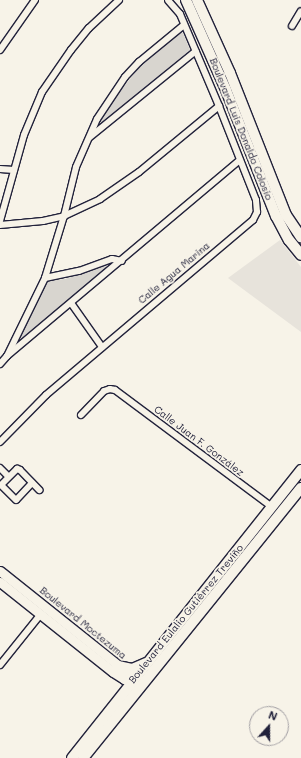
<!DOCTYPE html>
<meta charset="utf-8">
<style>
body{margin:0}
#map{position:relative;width:301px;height:758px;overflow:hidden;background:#f7f3e8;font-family:Mali,sans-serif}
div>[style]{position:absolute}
.built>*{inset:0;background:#e7e3db}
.green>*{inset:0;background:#d8d5cf}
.roads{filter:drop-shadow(1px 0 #22223b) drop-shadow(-1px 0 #22223b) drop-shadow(0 1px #22223b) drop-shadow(0 -1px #22223b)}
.street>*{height:6px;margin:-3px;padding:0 3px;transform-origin:3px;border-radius:3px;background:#f7f3e8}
.secondary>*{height:9px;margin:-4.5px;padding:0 4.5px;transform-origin:4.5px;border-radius:4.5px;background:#f7f3e8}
.primary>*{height:10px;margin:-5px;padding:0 5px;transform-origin:5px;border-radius:5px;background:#f7f3e8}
span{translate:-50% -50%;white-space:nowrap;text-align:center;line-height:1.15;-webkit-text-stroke:3.5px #f7f3e8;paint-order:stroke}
.street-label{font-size:10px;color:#22223b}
.north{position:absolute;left:249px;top:706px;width:40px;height:40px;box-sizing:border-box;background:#f7f3e8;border:1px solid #a29fa3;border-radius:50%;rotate:21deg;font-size:11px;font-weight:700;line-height:16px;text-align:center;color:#22223b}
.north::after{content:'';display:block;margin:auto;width:14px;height:18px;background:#22223b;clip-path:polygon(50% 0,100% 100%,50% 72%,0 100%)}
</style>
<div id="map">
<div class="built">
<i style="clip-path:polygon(280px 240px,301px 267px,301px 332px,228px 278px)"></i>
</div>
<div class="green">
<i style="clip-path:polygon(179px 32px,183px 33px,190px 50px,102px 123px,99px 121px,118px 94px,137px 70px)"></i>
<i style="clip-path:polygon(105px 266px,107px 268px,22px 338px,20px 336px,47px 281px,65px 279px)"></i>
</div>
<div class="roads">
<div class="street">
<i style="left:292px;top:26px;width:17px;rotate:-59deg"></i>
<i style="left:0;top:50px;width:61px;rotate:-55deg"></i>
<i style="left:90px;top:137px;width:136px;rotate:-39.1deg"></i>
<i style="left:0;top:169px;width:14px;rotate:4deg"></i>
<i style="left:0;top:221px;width:89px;rotate:-74.4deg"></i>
<i style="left:24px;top:135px;width:47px;rotate:-67.3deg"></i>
<i style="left:42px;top:92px;width:51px;rotate:-55.4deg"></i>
<i style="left:71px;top:50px;width:28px;rotate:-51deg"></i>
<i style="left:89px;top:28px;width:41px;rotate:-43deg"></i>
<i style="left:0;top:225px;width:43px;rotate:-5.3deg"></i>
<i style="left:43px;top:221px;width:22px;rotate:-13deg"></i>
<i style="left:64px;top:216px;width:40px;rotate:-25deg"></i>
<i style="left:100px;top:199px;width:47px;rotate:-34.7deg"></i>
<i style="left:139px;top:172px;width:104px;rotate:-39.5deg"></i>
<i style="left:45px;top:278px;width:35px;rotate:-12deg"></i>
<i style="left:79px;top:271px;width:35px;rotate:-20deg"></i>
<i style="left:112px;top:259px;width:10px;rotate:11deg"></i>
<i style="left:71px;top:303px;width:54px;rotate:54.8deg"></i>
<i style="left:7px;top:356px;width:87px;rotate:-64deg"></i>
<i style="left:45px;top:278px;width:65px;rotate:-73deg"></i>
<i style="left:64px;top:216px;width:50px;rotate:-76.2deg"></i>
<i style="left:76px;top:167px;width:52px;rotate:-66.4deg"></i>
<i style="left:97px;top:119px;width:50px;rotate:-56.3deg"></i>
<i style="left:125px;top:77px;width:21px;rotate:-47deg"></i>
<i style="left:139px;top:62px;width:58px;rotate:-39.4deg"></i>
<i style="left:0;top:364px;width:11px;rotate:-49deg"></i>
<i style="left:7px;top:356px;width:304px;rotate:-40.1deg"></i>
<i style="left:81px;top:415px;width:33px;rotate:-46deg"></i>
<i style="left:104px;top:391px;width:6px;rotate:-18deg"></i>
<i style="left:110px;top:389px;width:5px;rotate:11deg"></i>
<i style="left:115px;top:390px;width:196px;rotate:36.7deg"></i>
<i style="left:0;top:442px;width:66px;rotate:-45.6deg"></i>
<i style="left:46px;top:395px;width:271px;rotate:-40.2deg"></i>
<i style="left:253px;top:220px;width:9px;rotate:-63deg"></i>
<i style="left:257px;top:212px;width:12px;rotate:-95deg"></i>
<i style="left:256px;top:200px;width:101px;rotate:-111.5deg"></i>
<i style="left:219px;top:106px;width:100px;rotate:-113deg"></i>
<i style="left:180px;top:14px;width:18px;rotate:-131deg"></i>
<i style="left:0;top:468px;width:11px;rotate:45deg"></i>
<i style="left:32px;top:483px;width:23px;rotate:133deg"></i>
<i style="left:16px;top:500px;width:21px;rotate:-135deg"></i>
<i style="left:1px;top:485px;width:23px;rotate:-45deg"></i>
<i style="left:17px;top:469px;width:3px;rotate:18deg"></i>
<i style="left:20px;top:470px;width:28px;rotate:46deg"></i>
<i style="left:0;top:665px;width:64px;rotate:-51.3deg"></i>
</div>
<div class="secondary">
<i style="left:0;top:571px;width:152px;rotate:38.6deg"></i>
<i style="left:119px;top:666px;width:11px;rotate:38deg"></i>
<i style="left:128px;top:673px;width:10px;rotate:66deg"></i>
<i style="left:0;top:582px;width:144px;rotate:38.5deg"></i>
<i style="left:113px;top:672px;width:13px;rotate:32deg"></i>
<i style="left:124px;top:679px;width:9px;rotate:21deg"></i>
</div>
<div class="primary">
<i style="left:186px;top:0;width:98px;rotate:66deg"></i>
<i style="left:226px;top:90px;width:136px;rotate:68.4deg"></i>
<i style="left:276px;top:216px;width:27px;rotate:62deg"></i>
<i style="left:289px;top:240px;width:19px;rotate:51deg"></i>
<i style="left:197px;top:0;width:80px;rotate:65.7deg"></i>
<i style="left:230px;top:73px;width:153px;rotate:68.5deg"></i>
<i style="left:286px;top:215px;width:27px;rotate:56deg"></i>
<i style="left:119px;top:666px;width:13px;rotate:13deg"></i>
<i style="left:132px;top:669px;width:15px;rotate:-23deg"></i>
<i style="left:72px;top:758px;width:368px;rotate:-51.5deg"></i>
<i style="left:83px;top:758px;width:347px;rotate:-51.1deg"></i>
</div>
</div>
<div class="street-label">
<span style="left:241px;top:129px;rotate:68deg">Boulevard Luis Donaldo Colosio</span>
<span style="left:174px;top:273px;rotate:-40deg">Calle Agua Marina</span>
<span style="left:199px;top:441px;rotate:37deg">Calle Juan F. González</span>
<span style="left:186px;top:614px;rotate:-51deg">Boulevard Eulalio Gutiérrez Treviño</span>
<span style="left:83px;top:623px;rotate:39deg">Boulevard Moctezuma</span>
</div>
<div class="north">N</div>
</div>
